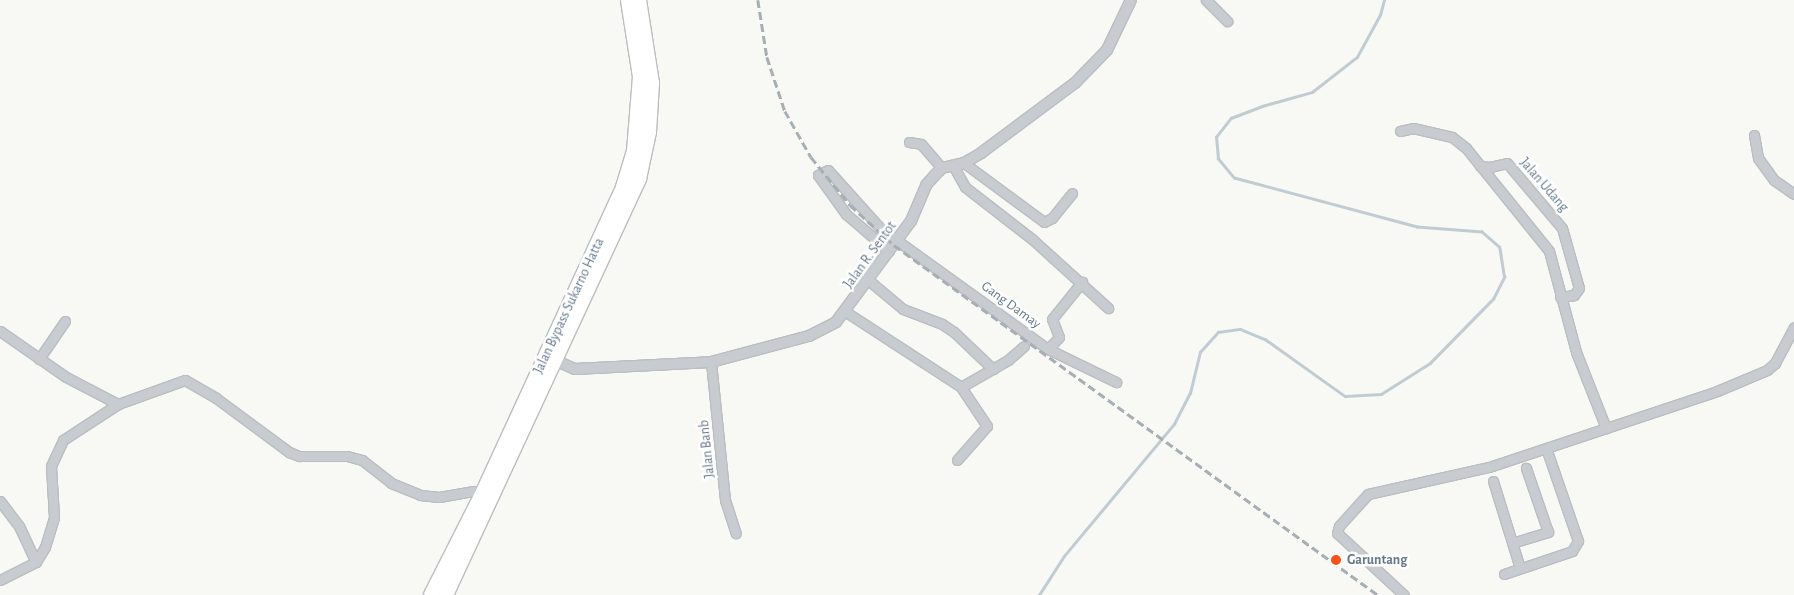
<!DOCTYPE html>
<style>
body{margin:0}
#map{position:relative;width:1794px;height:595px;overflow:hidden;background:#f8f8f5;font-family:"Alegreya Sans",sans-serif}
div>[style]{position:absolute}
.stream>*{height:2.5px;margin:-1.25px;padding:0 1.25px;transform-origin:1.25px;border-radius:1.25px;background:#c1ccd2}
.roads{filter:drop-shadow(1px 0 #babec1) drop-shadow(-1px 0 #babec1) drop-shadow(0 1px #babec1) drop-shadow(0 -1px #babec1)}
.minor>*{height:9px;margin:-4.5px;padding:0 4.5px;transform-origin:4.5px;border-radius:4.5px;background:#c8ccd0}
.tertiary>*{height:10px;margin:-5px;padding:0 5px;transform-origin:5px;border-radius:5px;background:#c8ccd0}
.trunk>*{height:14px;margin:-7px;padding:0 7px;transform-origin:7px;border-radius:7px;background:#fff}
.rail>*{height:2.5px;margin-top:-1.25px;transform-origin:0;background:repeating-linear-gradient(90deg,#a7aeb4 0 8px,transparent 0 12px)}
.dots>*{width:14px;height:14px;translate:-50% -50%;box-sizing:border-box;border:2px solid #fff;border-radius:50%}
span{translate:-50% -50%;white-space:nowrap;text-align:center;line-height:1.15;-webkit-text-stroke:5px #fff;paint-order:stroke}
.street-label{font-size:14px;color:#64788a}
.poi-label{font-size:14px;color:#64788a;font-weight:700}
.left{translate:0 -50%;text-align:left}
</style>
<div id="map">
<div class="stream">
<i style="left:1039px;top:595px;width:46px;rotate:-57.3deg"></i>
<i style="left:1064px;top:556px;width:172px;rotate:-50.2deg"></i>
<i style="left:1174px;top:424px;width:35px;rotate:-63deg"></i>
<i style="left:1190px;top:393px;width:42px;rotate:-76.3deg"></i>
<i style="left:1200px;top:352px;width:27px;rotate:-48deg"></i>
<i style="left:1218px;top:332px;width:22px;rotate:-8deg"></i>
<i style="left:1240px;top:329px;width:27px;rotate:22deg"></i>
<i style="left:1265px;top:339px;width:98px;rotate:35.5deg"></i>
<i style="left:1345px;top:396px;width:36px;rotate:-3deg"></i>
<i style="left:1381px;top:394px;width:58px;rotate:-32.3deg"></i>
<i style="left:1430px;top:363px;width:90px;rotate:-45.5deg"></i>
<i style="left:1493px;top:299px;width:25px;rotate:-63deg"></i>
<i style="left:1504px;top:277px;width:30px;rotate:-99deg"></i>
<i style="left:1499px;top:247px;width:23px;rotate:-139deg"></i>
<i style="left:1482px;top:232px;width:65px;rotate:-175.6deg"></i>
<i style="left:1417px;top:227px;width:189px;rotate:-165deg"></i>
<i style="left:1234px;top:178px;width:25px;rotate:-130deg"></i>
<i style="left:1218px;top:159px;width:22px;rotate:-95deg"></i>
<i style="left:1216px;top:137px;width:24px;rotate:-52deg"></i>
<i style="left:1231px;top:118px;width:33px;rotate:-21deg"></i>
<i style="left:1262px;top:106px;width:52px;rotate:-15.6deg"></i>
<i style="left:1312px;top:92px;width:57px;rotate:-37.9deg"></i>
<i style="left:1357px;top:57px;width:48px;rotate:-61.3deg"></i>
<i style="left:1380px;top:15px;width:16px;rotate:-75deg"></i>
</div>
<div class="roads">
<div class="minor">
<i style="left:1206px;top:0;width:30px;rotate:45deg"></i>
<i style="left:1400px;top:131px;width:13px;rotate:-13deg"></i>
<i style="left:1413px;top:128px;width:40px;rotate:13deg"></i>
<i style="left:1452px;top:137px;width:18px;rotate:38deg"></i>
<i style="left:1466px;top:148px;width:132px;rotate:51.1deg"></i>
<i style="left:1549px;top:251px;width:105px;rotate:75deg"></i>
<i style="left:1576px;top:352px;width:82px;rotate:68.5deg"></i>
<i style="left:1754px;top:135px;width:23px;rotate:80deg"></i>
<i style="left:1758px;top:158px;width:27px;rotate:54deg"></i>
<i style="left:1774px;top:180px;width:24px;rotate:35deg"></i>
<i style="left:909px;top:142px;width:12px;rotate:9deg"></i>
<i style="left:921px;top:144px;width:32px;rotate:49deg"></i>
<i style="left:964px;top:163px;width:99px;rotate:36.4deg"></i>
<i style="left:1044px;top:222px;width:9px;rotate:-27deg"></i>
<i style="left:1052px;top:218px;width:32px;rotate:-51deg"></i>
<i style="left:1480px;top:166px;width:10px;rotate:6deg"></i>
<i style="left:1490px;top:167px;width:17px;rotate:-13deg"></i>
<i style="left:1507px;top:163px;width:85px;rotate:49.8deg"></i>
<i style="left:1562px;top:228px;width:62px;rotate:74.2deg"></i>
<i style="left:1579px;top:288px;width:9px;rotate:126deg"></i>
<i style="left:1574px;top:295px;width:14px;rotate:172deg"></i>
<i style="left:954px;top:167px;width:23px;rotate:61deg"></i>
<i style="left:965px;top:187px;width:85px;rotate:37.8deg"></i>
<i style="left:1032px;top:239px;width:103px;rotate:42.2deg"></i>
<i style="left:889px;top:251px;width:57px;rotate:-139.3deg"></i>
<i style="left:846px;top:214px;width:48px;rotate:-125.7deg"></i>
<i style="left:818px;top:175px;width:11px;rotate:-27deg"></i>
<i style="left:828px;top:170px;width:79px;rotate:48.1deg"></i>
<i style="left:881px;top:229px;width:180px;rotate:35.7deg"></i>
<i style="left:1027px;top:334px;width:26px;rotate:36deg"></i>
<i style="left:1048px;top:349px;width:76px;rotate:25.9deg"></i>
<i style="left:867px;top:279px;width:47px;rotate:39.8deg"></i>
<i style="left:903px;top:309px;width:42px;rotate:21deg"></i>
<i style="left:942px;top:324px;width:14px;rotate:34deg"></i>
<i style="left:954px;top:332px;width:54px;rotate:43.5deg"></i>
<i style="left:846px;top:312px;width:137px;rotate:33.1deg"></i>
<i style="left:961px;top:387px;width:54px;rotate:-29.9deg"></i>
<i style="left:1008px;top:360px;width:21px;rotate:-41deg"></i>
<i style="left:0;top:331px;width:80px;rotate:34.9deg"></i>
<i style="left:66px;top:377px;width:59px;rotate:27.4deg"></i>
<i style="left:118px;top:404px;width:71px;rotate:-19.7deg"></i>
<i style="left:185px;top:380px;width:36px;rotate:30deg"></i>
<i style="left:216px;top:398px;width:91px;rotate:36.5deg"></i>
<i style="left:289px;top:452px;width:11px;rotate:22deg"></i>
<i style="left:299px;top:456px;width:48px"></i>
<i style="left:347px;top:456px;width:16px;rotate:15deg"></i>
<i style="left:362px;top:460px;width:37px;rotate:38deg"></i>
<i style="left:391px;top:483px;width:31px;rotate:22deg"></i>
<i style="left:420px;top:495px;width:19px;rotate:6deg"></i>
<i style="left:439px;top:497px;width:34px;rotate:-10deg"></i>
<i style="left:472px;top:491px;width:11px;rotate:5deg"></i>
<i style="left:1048px;top:349px;width:16px;rotate:-47deg"></i>
<i style="left:1059px;top:337px;width:19px;rotate:-111deg"></i>
<i style="left:1052px;top:319px;width:48px;rotate:-51deg"></i>
<i style="left:39px;top:359px;width:46px;rotate:-55.6deg"></i>
<i style="left:711px;top:362px;width:139px;rotate:84.2deg"></i>
<i style="left:725px;top:500px;width:35px;rotate:72deg"></i>
<i style="left:957px;top:460px;width:45px;rotate:-48.6deg"></i>
<i style="left:987px;top:426px;width:47px;rotate:-123.7deg"></i>
<i style="left:1493px;top:481px;width:91px;rotate:72.8deg"></i>
<i style="left:0;top:501px;width:31px;rotate:53deg"></i>
<i style="left:19px;top:526px;width:40px;rotate:65deg"></i>
<i style="left:1512px;top:543px;width:38px;rotate:-17deg"></i>
<i style="left:1548px;top:532px;width:68px;rotate:-109deg"></i>
<i style="left:1504px;top:574px;width:72px;rotate:-18.7deg"></i>
<i style="left:1572px;top:551px;width:12px;rotate:-59deg"></i>
<i style="left:1578px;top:541px;width:98px;rotate:-109deg"></i>
<i style="left:0;top:580px;width:40px;rotate:-26.6deg"></i>
<i style="left:36px;top:562px;width:17px;rotate:-59deg"></i>
<i style="left:45px;top:547px;width:31px;rotate:-73deg"></i>
<i style="left:54px;top:517px;width:51px;rotate:-93.4deg"></i>
<i style="left:51px;top:466px;width:29px;rotate:-65deg"></i>
<i style="left:63px;top:440px;width:66px;rotate:-33.2deg"></i>
<i style="left:1404px;top:595px;width:91px;rotate:-137.2deg"></i>
<i style="left:1337px;top:533px;width:7px;rotate:-74deg"></i>
<i style="left:1339px;top:526px;width:43px;rotate:-47.8deg"></i>
<i style="left:1368px;top:494px;width:124px;rotate:-12.6deg"></i>
<i style="left:1489px;top:467px;width:240px;rotate:-18.4deg"></i>
<i style="left:1717px;top:391px;width:54px;rotate:-22.8deg"></i>
<i style="left:1767px;top:370px;width:11px;rotate:-41deg"></i>
<i style="left:1775px;top:363px;width:40px;rotate:-62deg"></i>
</div>
<div class="tertiary">
<i style="left:550px;top:358px;width:27px;rotate:24deg"></i>
<i style="left:575px;top:369px;width:136px;rotate:-2.9deg"></i>
<i style="left:711px;top:362px;width:101px;rotate:-14.9deg"></i>
<i style="left:809px;top:336px;width:30px;rotate:-27deg"></i>
<i style="left:836px;top:322px;width:126px;rotate:-53.4deg"></i>
<i style="left:911px;top:221px;width:39px;rotate:-67deg"></i>
<i style="left:926px;top:185px;width:13px;rotate:-48deg"></i>
<i style="left:935px;top:175px;width:10px;rotate:-45deg"></i>
<i style="left:942px;top:168px;width:23px;rotate:-13deg"></i>
<i style="left:964px;top:163px;width:20px;rotate:-30deg"></i>
<i style="left:981px;top:153px;width:117px;rotate:-36.7deg"></i>
<i style="left:1075px;top:83px;width:46px;rotate:-45.9deg"></i>
<i style="left:1107px;top:50px;width:55px;rotate:-64.4deg"></i>
</div>
<div class="trunk">
<i style="left:431px;top:595px;width:115px;rotate:-63.2deg"></i>
<i style="left:483px;top:492px;width:336px;rotate:-65.3deg"></i>
<i style="left:623px;top:187px;width:38px;rotate:-73deg"></i>
<i style="left:634px;top:151px;width:74px;rotate:-85.4deg"></i>
<i style="left:640px;top:77px;width:78px;rotate:-98.9deg"></i>
<i style="left:446px;top:595px;width:459px;rotate:-65.1deg"></i>
<i style="left:639px;top:179px;width:48px;rotate:-78deg"></i>
<i style="left:649px;top:132px;width:49px;rotate:-86.5deg"></i>
<i style="left:652px;top:83px;width:84px;rotate:-98.9deg"></i>
</div>
</div>
<div class="rail">
<i style="left:758px;top:0;width:58px;rotate:81deg"></i>
<i style="left:767px;top:57px;width:57px;rotate:71.6deg"></i>
<i style="left:785px;top:111px;width:53px;rotate:60.5deg"></i>
<i style="left:811px;top:157px;width:62px;rotate:50.9deg"></i>
<i style="left:850px;top:205px;width:59px;rotate:42.3deg"></i>
<i style="left:894px;top:245px;width:597px;rotate:35.87deg"></i>
</div>
<div class="dots">
<i style="left:1336px;top:560px;background:#f65118"></i>
</div>
<div class="street-label">
<span style="left:1544px;top:185px;rotate:49deg">Jalan Udang</span>
<span style="left:870px;top:255px;rotate:-54deg">Jalan R. Sentot</span>
<span style="left:1011px;top:305px;rotate:36deg">Gang Damay</span>
<span style="left:569px;top:306px;rotate:-65deg">Jalan Bypass Sukarno Hatta</span>
<span style="left:707px;top:449px;rotate:-96deg">Jalan Banb</span>
</div>
<div class="poi-label">
<span class="left" style="left:1347px;top:560px">Garuntang</span>
</div>
</div>
